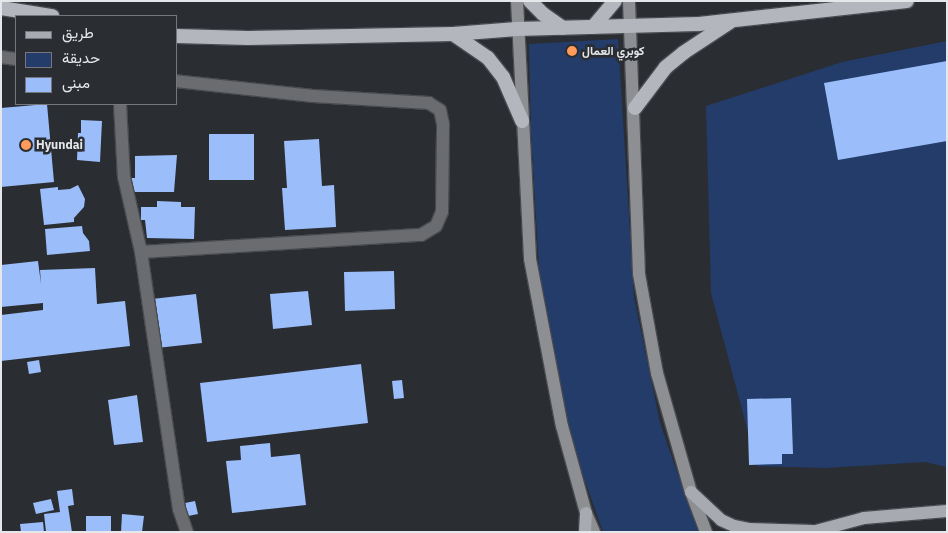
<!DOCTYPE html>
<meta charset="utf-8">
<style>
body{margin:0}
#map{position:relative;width:948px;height:533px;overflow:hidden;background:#2a2d32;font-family:"IBM Plex Sans",Vazirmatn,sans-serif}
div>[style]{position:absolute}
.green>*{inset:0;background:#233c6a}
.building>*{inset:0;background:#9bbdfa}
.roads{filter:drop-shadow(1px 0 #484b4f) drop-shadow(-1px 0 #484b4f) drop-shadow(0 1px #484b4f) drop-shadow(0 -1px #484b4f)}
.minor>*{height:12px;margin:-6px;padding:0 6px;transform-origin:6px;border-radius:6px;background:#6a6c6f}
.secondary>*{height:12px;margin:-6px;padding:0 6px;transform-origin:6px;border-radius:6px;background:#8d8f93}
.primary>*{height:12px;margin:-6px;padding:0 6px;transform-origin:6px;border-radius:6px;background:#a7aab0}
.trunk>*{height:14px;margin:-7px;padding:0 7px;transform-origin:7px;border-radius:7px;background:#b3b6bd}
.dots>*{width:14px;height:14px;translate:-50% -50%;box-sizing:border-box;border:2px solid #2a2d32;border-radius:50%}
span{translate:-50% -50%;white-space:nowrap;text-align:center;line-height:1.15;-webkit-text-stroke:5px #2a2d32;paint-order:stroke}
.poi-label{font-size:12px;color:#e5e7ea;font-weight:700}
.left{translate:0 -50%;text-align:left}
.frame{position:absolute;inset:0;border:2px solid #e5e7ea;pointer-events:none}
.legend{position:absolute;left:15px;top:15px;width:162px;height:90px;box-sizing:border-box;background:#2a2d32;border:1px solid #75777c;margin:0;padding:6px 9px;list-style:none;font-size:15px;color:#e5e7ea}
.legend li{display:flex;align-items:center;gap:10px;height:25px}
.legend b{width:25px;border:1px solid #75777c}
</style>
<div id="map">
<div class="green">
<i style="clip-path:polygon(618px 39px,634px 297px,660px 423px,698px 532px,603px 532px,577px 458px,557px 375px,540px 285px,531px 133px,529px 44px)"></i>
<i style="clip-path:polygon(947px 41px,947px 467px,925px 462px,825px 468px,757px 466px,711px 293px,706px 106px,842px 62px)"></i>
</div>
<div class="building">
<i style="clip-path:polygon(947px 61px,947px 141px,838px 160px,824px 83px)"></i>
<i style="clip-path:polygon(47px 104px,54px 182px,1px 187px,1px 108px)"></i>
<i style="clip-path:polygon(81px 120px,102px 121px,100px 162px,77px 160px,78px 133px,81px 133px)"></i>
<i style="clip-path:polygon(209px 134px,254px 134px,254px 180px,209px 180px)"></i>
<i style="clip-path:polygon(319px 139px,322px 186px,334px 185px,336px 227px,285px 230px,282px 188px,287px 188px,284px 141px)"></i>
<i style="clip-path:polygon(177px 155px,174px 192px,131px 192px,130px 178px,135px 178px,135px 156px)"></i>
<i style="clip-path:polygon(78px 185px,85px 199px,84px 207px,74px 218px,74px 222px,44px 225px,40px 189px,58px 187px,58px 190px,70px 189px)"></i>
<i style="clip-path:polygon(157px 201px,181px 202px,181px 207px,195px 207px,194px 239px,147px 238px,145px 220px,141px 220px,141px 207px,157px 207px)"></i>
<i style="clip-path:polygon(82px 226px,83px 233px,89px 241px,90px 251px,47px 255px,45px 229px)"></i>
<i style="clip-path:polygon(38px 261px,41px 284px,40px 270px,95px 268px,97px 304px,125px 301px,130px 346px,1px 361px,1px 315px,43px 310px,43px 303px,1px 307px,1px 265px)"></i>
<i style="clip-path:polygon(394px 271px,395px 309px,345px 311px,344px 272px)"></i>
<i style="clip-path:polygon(308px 291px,312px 325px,273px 329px,270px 294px)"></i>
<i style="clip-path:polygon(196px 294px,202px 343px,157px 348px,152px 299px)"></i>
<i style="clip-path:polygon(39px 360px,41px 372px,29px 374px,27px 362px)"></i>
<i style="clip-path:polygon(361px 364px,368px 423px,207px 442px,200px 383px)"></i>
<i style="clip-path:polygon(402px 380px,404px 398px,394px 399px,392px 381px)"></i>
<i style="clip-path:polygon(137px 395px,143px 442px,114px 445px,108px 400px)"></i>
<i style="clip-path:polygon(791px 398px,793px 454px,782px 454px,782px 464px,749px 465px,747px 399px)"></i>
<i style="clip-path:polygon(270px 443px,271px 457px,300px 454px,306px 505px,232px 513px,226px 461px,241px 460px,240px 446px)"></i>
<i style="clip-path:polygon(72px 489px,74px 505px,68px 506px,72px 532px,46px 532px,44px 514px,60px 512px,57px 491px)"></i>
<i style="clip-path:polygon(51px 499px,54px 510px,36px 514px,33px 503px)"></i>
<i style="clip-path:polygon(195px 501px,198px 514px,188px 516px,185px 503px)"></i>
<i style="clip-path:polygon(122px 514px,144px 516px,142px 532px,121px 532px)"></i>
<i style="clip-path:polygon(86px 516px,111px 516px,111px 532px,86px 532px)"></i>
<i style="clip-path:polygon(43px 522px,44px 532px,21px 532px,20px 524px)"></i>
</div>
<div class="roads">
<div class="minor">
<i style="left:1px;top:57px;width:15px;rotate:8deg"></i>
<i style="left:120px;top:104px;width:73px;rotate:86.9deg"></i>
<i style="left:124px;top:177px;width:77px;rotate:77.2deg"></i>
<i style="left:141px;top:252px;width:260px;rotate:81.6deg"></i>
<i style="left:179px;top:509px;width:24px;rotate:71deg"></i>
<i style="left:141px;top:252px;width:281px;rotate:-3.5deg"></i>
<i style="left:421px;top:235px;width:17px;rotate:-31deg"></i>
<i style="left:436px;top:226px;width:15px;rotate:-67deg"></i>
<i style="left:442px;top:212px;width:88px;rotate:-89.3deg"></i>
<i style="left:443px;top:124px;width:14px;rotate:-102deg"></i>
<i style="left:440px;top:110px;width:13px;rotate:-148deg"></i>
<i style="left:429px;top:103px;width:116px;rotate:-176.5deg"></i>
<i style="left:313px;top:96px;width:138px;rotate:-173.8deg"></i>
</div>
<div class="secondary">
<i style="left:517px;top:1px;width:258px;rotate:87.1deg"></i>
<i style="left:530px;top:259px;width:170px;rotate:79.2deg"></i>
<i style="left:562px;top:426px;width:90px;rotate:74.6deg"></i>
<i style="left:586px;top:513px;width:21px;rotate:67deg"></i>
<i style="left:629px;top:1px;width:273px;rotate:87.9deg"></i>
<i style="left:639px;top:274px;width:101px;rotate:79.7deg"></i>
<i style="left:657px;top:373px;width:124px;rotate:74.1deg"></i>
<i style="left:691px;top:492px;width:43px;rotate:69.4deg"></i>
</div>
<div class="primary">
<i style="left:691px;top:492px;width:41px;rotate:43deg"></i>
<i style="left:721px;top:520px;width:14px;rotate:25deg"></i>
<i style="left:734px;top:526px;width:15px;rotate:11deg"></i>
<i style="left:749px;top:529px;width:64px;rotate:1.8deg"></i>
<i style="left:585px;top:532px;width:19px;rotate:-87deg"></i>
<i style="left:812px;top:532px;width:54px;rotate:-15.1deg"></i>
<i style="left:864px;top:518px;width:83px;rotate:-4.8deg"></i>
</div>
<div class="trunk">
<i style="left:530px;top:1px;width:18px;rotate:45deg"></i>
<i style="left:543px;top:14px;width:24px;rotate:35deg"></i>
<i style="left:1px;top:8px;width:52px;rotate:8.9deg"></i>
<i style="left:593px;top:27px;width:34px;rotate:-50deg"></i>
<i style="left:453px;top:34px;width:42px;rotate:34.4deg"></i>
<i style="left:488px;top:58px;width:24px;rotate:52deg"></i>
<i style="left:503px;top:77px;width:48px;rotate:66.6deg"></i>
<i style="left:176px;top:36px;width:72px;rotate:1.6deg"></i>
<i style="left:248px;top:38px;width:205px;rotate:-1.1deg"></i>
<i style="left:453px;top:34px;width:64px;rotate:-4.5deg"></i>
<i style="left:517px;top:29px;width:182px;rotate:-1.6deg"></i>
<i style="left:699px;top:24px;width:209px;rotate:-6.3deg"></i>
<i style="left:635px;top:108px;width:51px;rotate:-52.9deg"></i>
<i style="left:666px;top:67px;width:22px;rotate:-39deg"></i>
<i style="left:683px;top:53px;width:56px;rotate:-33.4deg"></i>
</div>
</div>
<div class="dots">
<i style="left:572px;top:51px;background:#ff9b5b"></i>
<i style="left:26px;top:145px;background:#ff9b5b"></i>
</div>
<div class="poi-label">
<span class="left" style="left:582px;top:51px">كوبري العمال</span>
<span class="left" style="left:36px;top:145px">Hyundai</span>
</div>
<div class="frame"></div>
<ul class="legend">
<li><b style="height:6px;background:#a7aab0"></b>طريق</li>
<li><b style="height:14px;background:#233c6a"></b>حديقة</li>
<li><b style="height:14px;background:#9bbdfa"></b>مبنى</li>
</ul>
</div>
